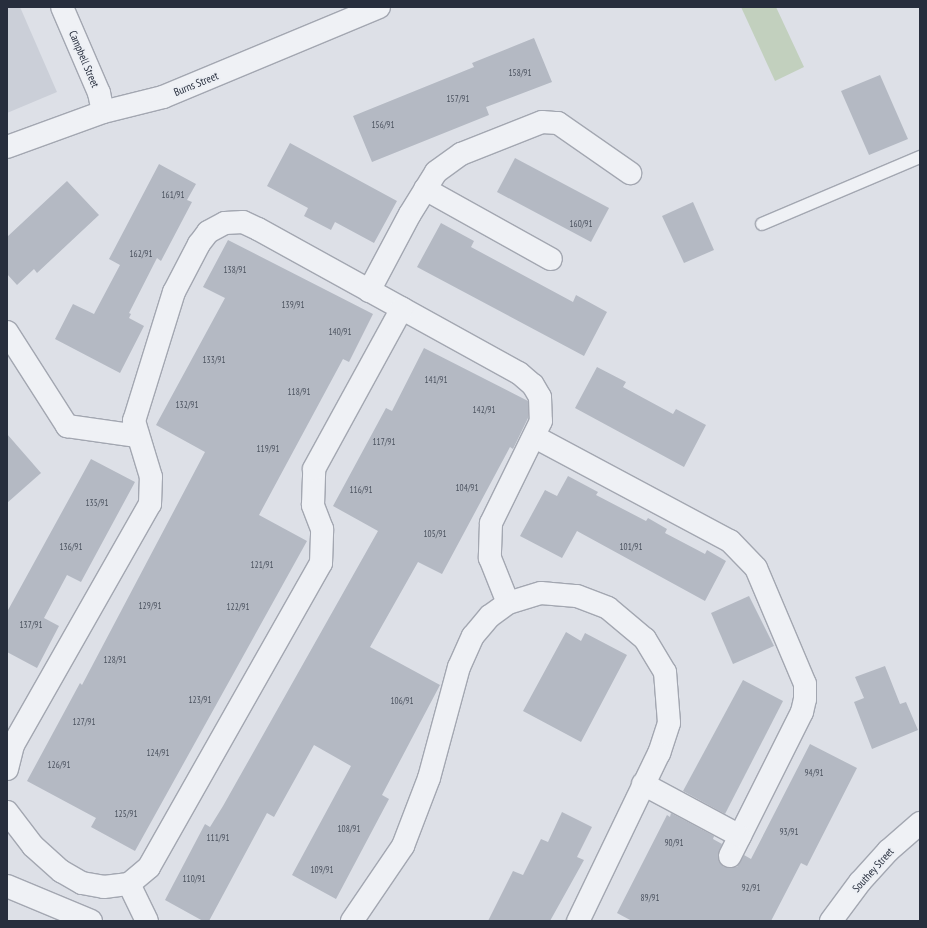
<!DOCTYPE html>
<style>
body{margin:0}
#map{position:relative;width:927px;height:928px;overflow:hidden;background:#dde0e7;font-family:"PT Sans Narrow",sans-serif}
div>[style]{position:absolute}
.built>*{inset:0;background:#cbcfd8}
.green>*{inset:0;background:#c2d0be}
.building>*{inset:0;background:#b4b9c3}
.roads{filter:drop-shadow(1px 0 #a3a7b1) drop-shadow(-1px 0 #a3a7b1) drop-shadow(0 1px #a3a7b1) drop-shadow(0 -1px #a3a7b1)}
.service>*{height:12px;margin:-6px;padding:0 6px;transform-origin:6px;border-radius:6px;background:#eff1f5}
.minor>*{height:22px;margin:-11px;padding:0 11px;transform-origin:11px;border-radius:11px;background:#eff1f5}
span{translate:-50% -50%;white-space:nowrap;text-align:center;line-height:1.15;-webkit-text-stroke:3.5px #eceff4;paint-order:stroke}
.number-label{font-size:9px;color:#4a515e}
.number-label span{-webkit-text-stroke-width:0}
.street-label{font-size:11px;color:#272e3d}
.frame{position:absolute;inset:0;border:8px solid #272e3d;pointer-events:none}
</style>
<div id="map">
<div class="built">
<i style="clip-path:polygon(7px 7px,20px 7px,57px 92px,7px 113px)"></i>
</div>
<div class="green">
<i style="clip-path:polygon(741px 7px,776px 7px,804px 67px,775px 81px)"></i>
</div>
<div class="building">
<i style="clip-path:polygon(534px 38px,552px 82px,486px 107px,489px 115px,372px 162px,353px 116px,474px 67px,472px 63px)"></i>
<i style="clip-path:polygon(880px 75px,908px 139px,869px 155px,841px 91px)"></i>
<i style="clip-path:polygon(290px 143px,397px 201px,374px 243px,335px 222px,331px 230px,304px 216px,308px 208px,267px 186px)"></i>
<i style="clip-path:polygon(515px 158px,609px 208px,591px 242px,497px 192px)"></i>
<i style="clip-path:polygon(159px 164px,196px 184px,187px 200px,192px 202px,161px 261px,157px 258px,129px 313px,131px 314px,129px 318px,144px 326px,120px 373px,55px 339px,73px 304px,94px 314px,120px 265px,109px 259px)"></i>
<i style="clip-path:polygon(67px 181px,99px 215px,37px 273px,34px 269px,17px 285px,7px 274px,7px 237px)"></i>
<i style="clip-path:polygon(693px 202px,714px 250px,684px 263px,662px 216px)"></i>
<i style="clip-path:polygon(441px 223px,474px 241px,471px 247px,573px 302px,576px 295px,607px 312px,584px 356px,417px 267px)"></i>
<i style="clip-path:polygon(228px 240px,373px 314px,349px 362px,343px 359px,259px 515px,307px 541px,135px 851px,91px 827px,96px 818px,27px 781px,80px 683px,82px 685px,205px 452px,156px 425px,225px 298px,203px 287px)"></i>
<i style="clip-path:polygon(424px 348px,528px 401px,528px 418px,513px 449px,510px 447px,442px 574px,418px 562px,370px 647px,440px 685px,382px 795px,389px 799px,336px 899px,292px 875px,351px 766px,314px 745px,274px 817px,267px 813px,209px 921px,203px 921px,165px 900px,205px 824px,210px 827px,223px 806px,378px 531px,333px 506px,386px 408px,392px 411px)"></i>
<i style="clip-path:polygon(597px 367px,626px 382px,623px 387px,673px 414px,676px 409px,706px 425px,684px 467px,575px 408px)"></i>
<i style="clip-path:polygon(7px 434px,41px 473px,7px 503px)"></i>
<i style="clip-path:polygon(91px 459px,135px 482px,81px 582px,67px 575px,44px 618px,59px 626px,37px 668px,7px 652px,7px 612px)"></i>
<i style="clip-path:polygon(568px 476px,598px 492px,596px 495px,646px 521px,648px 518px,667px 529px,665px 533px,705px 554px,707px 550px,726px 561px,705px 601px,577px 531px,562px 558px,520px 536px,545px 490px,557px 496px)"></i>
<i style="clip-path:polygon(749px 596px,774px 646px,733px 664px,711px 613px)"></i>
<i style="clip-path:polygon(566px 632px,581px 641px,585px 633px,627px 655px,581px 742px,523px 711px)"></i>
<i style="clip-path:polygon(885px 666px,900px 704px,906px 702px,918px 730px,872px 749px,854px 702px,864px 698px,855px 677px)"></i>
<i style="clip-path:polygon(743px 680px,783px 701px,725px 814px,683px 791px)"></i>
<i style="clip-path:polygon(810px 744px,857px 768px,807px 866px,801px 863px,771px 921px,632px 921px,617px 913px,667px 815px,670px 817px,671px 813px,714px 836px,713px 839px,722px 844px,718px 857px,724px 867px,737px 867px,744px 855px,751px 859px)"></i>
<i style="clip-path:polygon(562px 812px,592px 827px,577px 857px,584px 860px,550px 921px,488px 921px,513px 871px,523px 875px,541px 839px,548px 842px)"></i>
</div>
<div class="roads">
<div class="service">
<i style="left:762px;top:224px;width:172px;rotate:-23deg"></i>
</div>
<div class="minor">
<i style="left:62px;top:7px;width:94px;rotate:66.7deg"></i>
<i style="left:99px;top:93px;width:19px;rotate:78deg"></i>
<i style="left:7px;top:147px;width:102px;rotate:-20deg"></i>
<i style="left:103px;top:112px;width:62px;rotate:-14deg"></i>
<i style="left:163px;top:97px;width:234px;rotate:-22.6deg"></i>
<i style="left:425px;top:189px;width:144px;rotate:29.1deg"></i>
<i style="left:369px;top:291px;width:87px;rotate:-62deg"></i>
<i style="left:410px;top:214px;width:49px;rotate:-58.2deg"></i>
<i style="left:436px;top:172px;width:31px;rotate:-36deg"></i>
<i style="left:461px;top:154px;width:87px;rotate:-21.6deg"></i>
<i style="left:542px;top:122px;width:16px;rotate:4deg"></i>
<i style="left:558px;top:123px;width:88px;rotate:34.8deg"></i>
<i style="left:7px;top:332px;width:112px;rotate:57.4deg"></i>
<i style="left:67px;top:426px;width:71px;rotate:8.1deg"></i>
<i style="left:535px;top:437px;width:221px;rotate:28.1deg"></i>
<i style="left:730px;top:541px;width:37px;rotate:46deg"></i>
<i style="left:756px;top:568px;width:126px;rotate:67.1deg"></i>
<i style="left:805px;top:684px;width:15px;rotate:90deg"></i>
<i style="left:805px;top:699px;width:13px;rotate:103deg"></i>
<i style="left:802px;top:712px;width:161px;rotate:116.6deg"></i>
<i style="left:7px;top:769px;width:25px;rotate:-76deg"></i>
<i style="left:13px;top:745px;width:277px;rotate:-60.4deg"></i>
<i style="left:150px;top:504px;width:27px;rotate:-88deg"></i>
<i style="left:151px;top:477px;width:59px;rotate:-106.9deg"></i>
<i style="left:134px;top:421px;width:135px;rotate:-72.8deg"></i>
<i style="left:174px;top:292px;width:54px;rotate:-62.5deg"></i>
<i style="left:199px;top:244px;width:15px;rotate:-53deg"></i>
<i style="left:208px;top:232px;width:19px;rotate:-28deg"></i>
<i style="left:225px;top:223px;width:18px;rotate:-3deg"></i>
<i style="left:243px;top:222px;width:17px;rotate:25deg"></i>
<i style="left:258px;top:229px;width:298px;rotate:28.9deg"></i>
<i style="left:519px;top:373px;width:18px;rotate:41deg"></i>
<i style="left:533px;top:385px;width:14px;rotate:60deg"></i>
<i style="left:540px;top:397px;width:24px;rotate:88deg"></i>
<i style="left:541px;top:421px;width:114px;rotate:116.1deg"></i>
<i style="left:491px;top:523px;width:35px;rotate:92deg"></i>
<i style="left:490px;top:558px;width:48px;rotate:68.2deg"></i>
<i style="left:643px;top:784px;width:110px;rotate:28.2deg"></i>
<i style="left:7px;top:812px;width:43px;rotate:52.6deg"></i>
<i style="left:33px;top:846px;width:38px;rotate:42deg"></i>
<i style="left:61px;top:871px;width:24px;rotate:30deg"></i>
<i style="left:82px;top:883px;width:22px;rotate:10deg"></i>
<i style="left:104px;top:887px;width:25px;rotate:-7deg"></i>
<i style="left:129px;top:884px;width:26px;rotate:-40deg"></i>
<i style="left:149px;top:867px;width:349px;rotate:-60.5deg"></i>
<i style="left:321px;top:563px;width:34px;rotate:-88deg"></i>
<i style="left:322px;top:529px;width:26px;rotate:-111deg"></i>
<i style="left:313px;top:505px;width:36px;rotate:-88deg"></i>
<i style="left:314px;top:469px;width:183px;rotate:-61.3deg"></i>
<i style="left:129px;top:884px;width:41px;rotate:64.1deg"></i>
<i style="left:7px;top:886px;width:91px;rotate:22.6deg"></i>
<i style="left:352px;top:921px;width:91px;rotate:-55.8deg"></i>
<i style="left:403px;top:846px;width:73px;rotate:-69.1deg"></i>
<i style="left:429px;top:778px;width:115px;rotate:-74.9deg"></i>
<i style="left:459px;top:667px;width:34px;rotate:-66deg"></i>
<i style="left:473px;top:636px;width:26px;rotate:-50deg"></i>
<i style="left:490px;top:616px;width:22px;rotate:-36deg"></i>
<i style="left:508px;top:603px;width:34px;rotate:-17deg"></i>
<i style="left:541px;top:593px;width:36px;rotate:5deg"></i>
<i style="left:577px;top:596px;width:33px;rotate:21deg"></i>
<i style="left:608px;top:608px;width:48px;rotate:40deg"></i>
<i style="left:645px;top:639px;width:39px;rotate:59deg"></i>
<i style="left:665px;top:672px;width:51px;rotate:85.5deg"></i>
<i style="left:669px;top:723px;width:32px;rotate:108deg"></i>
<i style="left:659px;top:753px;width:187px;rotate:115.7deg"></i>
<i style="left:831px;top:921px;width:49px;rotate:-53.4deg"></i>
<i style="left:860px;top:882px;width:42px;rotate:-47.9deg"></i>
<i style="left:888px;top:851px;width:43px;rotate:-41.2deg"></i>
</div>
</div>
<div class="number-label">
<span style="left:520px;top:73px">158/91</span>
<span style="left:458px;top:99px">157/91</span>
<span style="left:383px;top:125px">156/91</span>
<span style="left:173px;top:195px">161/91</span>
<span style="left:581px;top:224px">160/91</span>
<span style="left:141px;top:254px">162/91</span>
<span style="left:235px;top:270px">138/91</span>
<span style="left:293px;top:305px">139/91</span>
<span style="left:340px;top:332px">140/91</span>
<span style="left:214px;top:360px">133/91</span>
<span style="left:436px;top:380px">141/91</span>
<span style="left:299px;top:392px">118/91</span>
<span style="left:187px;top:405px">132/91</span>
<span style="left:484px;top:410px">142/91</span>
<span style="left:384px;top:442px">117/91</span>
<span style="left:268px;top:449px">119/91</span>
<span style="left:467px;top:488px">104/91</span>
<span style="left:361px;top:490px">116/91</span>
<span style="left:97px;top:503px">135/91</span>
<span style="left:435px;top:534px">105/91</span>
<span style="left:71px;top:547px">136/91</span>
<span style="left:631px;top:547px">101/91</span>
<span style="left:262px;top:565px">121/91</span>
<span style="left:150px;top:606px">129/91</span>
<span style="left:238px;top:607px">122/91</span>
<span style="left:31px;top:625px">137/91</span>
<span style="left:115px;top:660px">128/91</span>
<span style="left:200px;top:700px">123/91</span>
<span style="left:402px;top:701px">106/91</span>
<span style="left:84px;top:722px">127/91</span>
<span style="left:158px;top:753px">124/91</span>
<span style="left:59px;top:765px">126/91</span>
<span style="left:814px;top:773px">94/91</span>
<span style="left:126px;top:814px">125/91</span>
<span style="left:349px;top:829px">108/91</span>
<span style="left:789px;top:832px">93/91</span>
<span style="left:218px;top:838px">111/91</span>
<span style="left:674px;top:843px">90/91</span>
<span style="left:322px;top:870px">109/91</span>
<span style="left:194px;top:879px">110/91</span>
<span style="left:751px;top:888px">92/91</span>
<span style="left:650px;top:898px">89/91</span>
</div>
<div class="street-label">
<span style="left:84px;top:59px;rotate:67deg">Campbell Street</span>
<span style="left:196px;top:84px;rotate:-22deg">Burns Street</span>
<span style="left:873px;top:870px;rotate:-48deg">Southey Street</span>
</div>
<div class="frame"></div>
</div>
